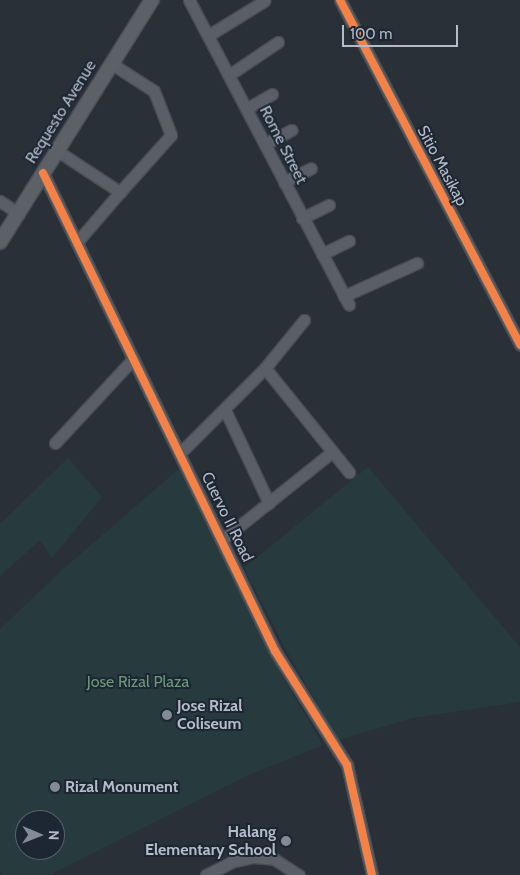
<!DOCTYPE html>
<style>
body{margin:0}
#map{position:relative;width:520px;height:875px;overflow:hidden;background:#2a3038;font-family:Cabin,sans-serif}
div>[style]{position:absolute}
.green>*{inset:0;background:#273a3e}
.roads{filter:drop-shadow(1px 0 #484c53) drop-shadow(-1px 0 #484c53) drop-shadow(0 1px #484c53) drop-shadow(0 -1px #484c53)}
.minor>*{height:11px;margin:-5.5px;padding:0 5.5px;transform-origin:5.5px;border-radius:5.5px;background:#5a5e66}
.major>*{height:14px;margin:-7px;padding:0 7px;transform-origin:7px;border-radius:7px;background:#5c6168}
.cycleway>*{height:8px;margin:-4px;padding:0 4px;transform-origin:4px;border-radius:4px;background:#f48246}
.dots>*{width:14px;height:14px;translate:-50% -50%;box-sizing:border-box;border:2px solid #1d2633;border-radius:50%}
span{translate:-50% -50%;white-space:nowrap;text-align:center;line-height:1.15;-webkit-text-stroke:4px #1d2633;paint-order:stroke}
.street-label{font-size:16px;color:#b4bcc9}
.park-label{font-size:16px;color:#6b9a76}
.poi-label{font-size:16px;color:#b4bcc9;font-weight:700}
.left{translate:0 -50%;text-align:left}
.right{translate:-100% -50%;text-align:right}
.north{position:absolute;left:15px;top:810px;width:50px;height:50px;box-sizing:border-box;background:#1d2633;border:1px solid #59626f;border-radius:50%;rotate:91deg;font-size:14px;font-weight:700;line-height:20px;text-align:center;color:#b4bcc9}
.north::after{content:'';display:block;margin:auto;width:18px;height:22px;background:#848b96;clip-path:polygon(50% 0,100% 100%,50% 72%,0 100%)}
.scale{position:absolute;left:342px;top:25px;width:116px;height:22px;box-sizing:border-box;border:2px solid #b4bcc9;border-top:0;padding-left:6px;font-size:15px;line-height:18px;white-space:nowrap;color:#b4bcc9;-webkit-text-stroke:4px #1d2633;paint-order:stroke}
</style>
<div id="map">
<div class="green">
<i style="clip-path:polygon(68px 458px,102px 497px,52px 558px,40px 540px,0 576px,0 524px)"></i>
<i style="clip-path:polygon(evenodd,181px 467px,284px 679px,323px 745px,244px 777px,50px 875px,3px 875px,0 871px,0 629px,62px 570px,181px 467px,25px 820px,55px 820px,55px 850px,25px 850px,25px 820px)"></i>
<i style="clip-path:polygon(368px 467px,520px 647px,520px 702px,413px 718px,338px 740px,285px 648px,244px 568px)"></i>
</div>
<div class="roads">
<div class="minor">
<i style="left:189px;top:0;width:344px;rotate:62.3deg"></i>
<i style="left:340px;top:0;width:389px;rotate:62.4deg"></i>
<i style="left:209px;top:35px;width:65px;rotate:-31.7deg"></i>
<i style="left:229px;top:75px;width:59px;rotate:-34deg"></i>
<i style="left:246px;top:109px;width:30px;rotate:-30deg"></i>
<i style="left:265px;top:144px;width:30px;rotate:-28deg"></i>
<i style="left:56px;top:150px;width:77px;rotate:33.3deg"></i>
<i style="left:120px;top:192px;width:76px;rotate:-48.2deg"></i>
<i style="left:171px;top:135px;width:47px;rotate:-111.1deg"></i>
<i style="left:154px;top:91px;width:50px;rotate:-147.3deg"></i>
<i style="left:43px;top:173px;width:531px;rotate:64.11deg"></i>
<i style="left:275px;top:651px;width:135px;rotate:57.7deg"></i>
<i style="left:347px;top:765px;width:113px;rotate:77.2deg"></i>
<i style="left:284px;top:182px;width:30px;rotate:-27deg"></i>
<i style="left:0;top:201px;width:23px;rotate:34deg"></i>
<i style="left:302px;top:218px;width:30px;rotate:-26deg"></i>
<i style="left:77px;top:242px;width:66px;rotate:-49.3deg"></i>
<i style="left:322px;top:254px;width:30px;rotate:-26deg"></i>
<i style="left:344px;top:296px;width:80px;rotate:-24.3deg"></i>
<i style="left:265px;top:368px;width:134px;rotate:51.1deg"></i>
<i style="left:225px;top:410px;width:103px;rotate:64.7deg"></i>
<i style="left:55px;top:443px;width:115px;rotate:-47.1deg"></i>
<i style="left:181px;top:452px;width:119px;rotate:-45deg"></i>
<i style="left:265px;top:368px;width:62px;rotate:-50.9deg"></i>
<i style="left:223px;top:539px;width:139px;rotate:-38.6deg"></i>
<i style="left:206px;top:875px;width:28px;rotate:-27deg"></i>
<i style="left:231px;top:862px;width:23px;rotate:-13deg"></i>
<i style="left:253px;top:857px;width:21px;rotate:5deg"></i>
<i style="left:274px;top:859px;width:30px;rotate:33deg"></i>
</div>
<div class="major">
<i style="left:0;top:242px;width:286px;rotate:-57.9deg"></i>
</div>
</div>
<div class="cycleway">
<i style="left:340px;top:0;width:389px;rotate:62.4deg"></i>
<i style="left:43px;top:173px;width:531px;rotate:64.11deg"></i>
<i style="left:275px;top:651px;width:135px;rotate:57.7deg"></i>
<i style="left:347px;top:765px;width:113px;rotate:77.2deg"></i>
</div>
<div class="dots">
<i style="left:167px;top:715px;background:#848b96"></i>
<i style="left:55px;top:787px;background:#848b96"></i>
<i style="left:286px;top:841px;background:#848b96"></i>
</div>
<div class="street-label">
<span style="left:61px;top:112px;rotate:-58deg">Requesto Avenue</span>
<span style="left:283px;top:145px;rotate:63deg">Rome Street</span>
<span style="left:442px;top:166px;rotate:62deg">Sitio Masikap</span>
<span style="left:227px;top:517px;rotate:64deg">Cuervo II Road</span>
</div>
<div class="park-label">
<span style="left:138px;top:682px">Jose Rizal Plaza</span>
</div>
<div class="poi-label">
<span class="left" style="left:177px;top:715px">Jose Rizal<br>Coliseum</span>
<span class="left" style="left:65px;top:787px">Rizal Monument</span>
<span class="right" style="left:276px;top:841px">Halang<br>Elementary School</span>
</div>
<div class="north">N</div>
<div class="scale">100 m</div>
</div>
